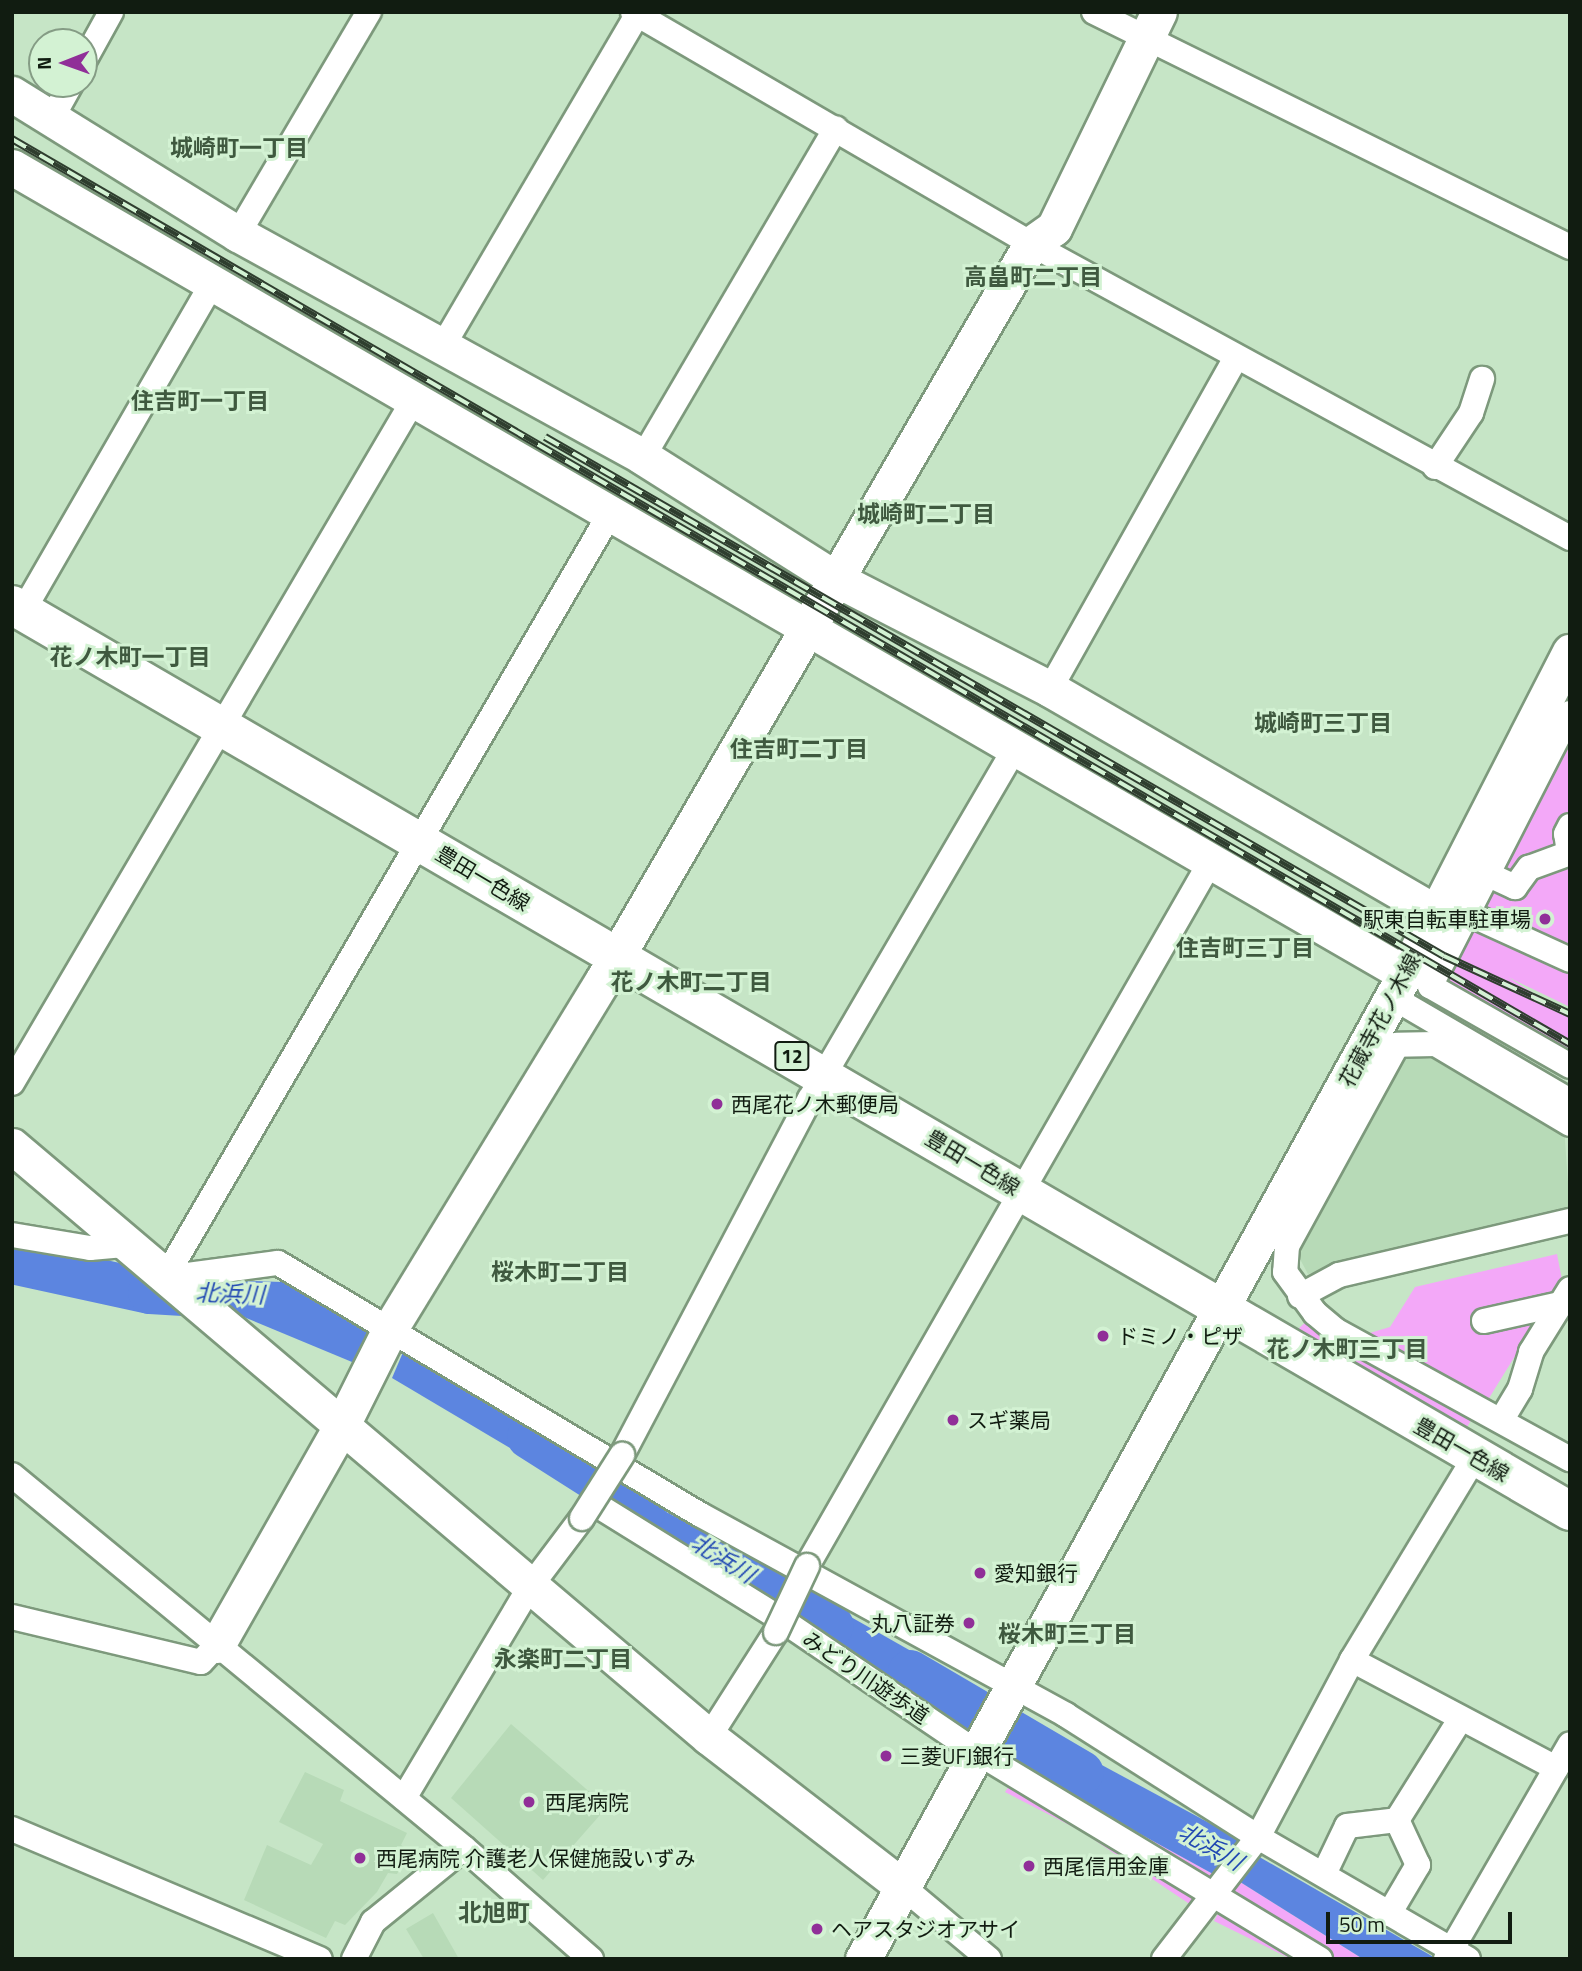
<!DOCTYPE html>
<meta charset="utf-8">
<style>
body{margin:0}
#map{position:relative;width:1582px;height:1971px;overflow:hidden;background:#c6e5c6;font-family:"Titillium Web","Noto Sans JP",sans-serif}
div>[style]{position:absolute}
.built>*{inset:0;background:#b7dab7}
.green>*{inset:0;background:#f3a8f8}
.water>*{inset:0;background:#5c85e0}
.river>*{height:44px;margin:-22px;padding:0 22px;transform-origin:22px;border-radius:22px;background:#5c85e0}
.roads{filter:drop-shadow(2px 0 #7d997c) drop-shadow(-2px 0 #7d997c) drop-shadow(0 2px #7d997c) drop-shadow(0 -2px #7d997c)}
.street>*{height:24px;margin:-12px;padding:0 12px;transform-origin:12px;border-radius:12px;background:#fff}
.secondary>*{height:35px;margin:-17.5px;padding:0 17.5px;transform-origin:17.5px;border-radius:17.5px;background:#fff}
.primary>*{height:38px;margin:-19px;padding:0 19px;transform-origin:19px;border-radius:19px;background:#fff}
.rail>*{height:8px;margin-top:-4px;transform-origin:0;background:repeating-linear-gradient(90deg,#d3f2d3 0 16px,#2f3e2f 0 32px);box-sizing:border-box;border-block:2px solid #2f3e2f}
.bridges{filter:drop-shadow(2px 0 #7d997c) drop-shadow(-2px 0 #7d997c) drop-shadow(0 2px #7d997c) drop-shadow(0 -2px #7d997c)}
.street-bridge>*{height:24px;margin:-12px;padding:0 12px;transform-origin:12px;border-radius:12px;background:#fff}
.dots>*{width:19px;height:19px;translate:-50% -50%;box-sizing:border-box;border:4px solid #d3f2d3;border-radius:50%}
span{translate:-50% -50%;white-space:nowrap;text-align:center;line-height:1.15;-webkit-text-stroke:6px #d3f2d3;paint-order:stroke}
.shield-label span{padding:2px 5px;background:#d3f2d3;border:2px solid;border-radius:5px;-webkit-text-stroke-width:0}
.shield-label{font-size:19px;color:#111c11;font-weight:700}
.street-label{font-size:21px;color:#111c11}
.poi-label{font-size:21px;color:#111c11}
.right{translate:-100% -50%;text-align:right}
.left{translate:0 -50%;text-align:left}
.neighbourhood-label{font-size:23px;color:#3f593f;font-weight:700}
.water-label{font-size:23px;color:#2148b3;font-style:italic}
.quarter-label{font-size:24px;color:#3f593f;font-weight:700}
.frame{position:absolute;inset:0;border:14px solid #111c11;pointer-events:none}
.north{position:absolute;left:28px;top:28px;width:70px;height:70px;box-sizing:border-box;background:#d3f2d3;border:2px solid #859c85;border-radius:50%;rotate:269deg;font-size:19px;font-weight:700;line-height:28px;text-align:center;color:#111c11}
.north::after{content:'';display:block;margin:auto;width:24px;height:32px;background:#902f98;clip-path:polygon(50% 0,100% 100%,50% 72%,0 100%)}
.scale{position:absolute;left:1326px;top:1912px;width:186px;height:32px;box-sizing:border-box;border:4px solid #111c11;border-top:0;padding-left:9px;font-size:21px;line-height:24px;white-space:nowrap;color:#111c11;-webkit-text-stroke:5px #d3f2d3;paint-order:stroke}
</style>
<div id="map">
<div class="built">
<i style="clip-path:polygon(1432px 1048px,1564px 1126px,1570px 1212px,1308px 1274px,1294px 1248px,1404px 1050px)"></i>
<i style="clip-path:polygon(511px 1724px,607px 1807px,543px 1880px,451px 1798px)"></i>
<i style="clip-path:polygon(305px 1772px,344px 1790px,340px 1801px,407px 1833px,401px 1845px,410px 1851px,397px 1874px,388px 1873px,377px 1892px,345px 1925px,335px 1921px,326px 1938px,244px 1900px,267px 1845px,311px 1865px,323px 1844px,279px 1822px)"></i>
<i style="clip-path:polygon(433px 1913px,459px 1959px,424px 1959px,406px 1929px)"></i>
</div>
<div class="green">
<i style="clip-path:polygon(1570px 731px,1570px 1007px,1508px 977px,1570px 1017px,1570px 1081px,1417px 969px)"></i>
<i style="clip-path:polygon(1557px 1254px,1562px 1280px,1486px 1403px,1363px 1335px,1390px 1327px,1415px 1287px)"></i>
<i style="clip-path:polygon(1310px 1318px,1475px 1414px,1467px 1427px,1296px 1331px)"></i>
<i style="clip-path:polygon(1022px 1768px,1213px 1874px,1219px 1879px,1194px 1907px,1081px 1831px,1005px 1792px)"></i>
<i style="clip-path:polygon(1237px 1880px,1363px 1959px,1291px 1959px,1214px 1921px)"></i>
</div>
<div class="water">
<i style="clip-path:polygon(12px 1251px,126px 1273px,159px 1310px,12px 1279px)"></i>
<i style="clip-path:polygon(200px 1279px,282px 1282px,372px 1332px,352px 1362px,227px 1310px)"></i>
<i style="clip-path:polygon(404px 1350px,585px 1457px,569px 1483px,392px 1378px)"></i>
<i style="clip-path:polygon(611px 1482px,781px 1574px,770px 1595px,601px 1498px)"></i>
<i style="clip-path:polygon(805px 1591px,971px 1685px,952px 1723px,797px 1613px)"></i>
<i style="clip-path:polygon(1035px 1729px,1239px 1839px,1213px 1874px,1022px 1769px)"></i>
<i style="clip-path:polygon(1256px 1855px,1437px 1959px,1363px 1959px,1237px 1880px)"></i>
</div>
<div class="river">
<i style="left:12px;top:1262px;width:141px;rotate:12.3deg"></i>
<i style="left:150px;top:1292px;width:67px;rotate:3.4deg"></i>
<i style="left:529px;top:1437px;width:136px;rotate:32.4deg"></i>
<i style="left:722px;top:1558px;width:129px;rotate:31.7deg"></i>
<i style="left:910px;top:1672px;width:199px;rotate:30.4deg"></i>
</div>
<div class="roads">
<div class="street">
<i style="left:633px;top:12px;width:461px;rotate:30.2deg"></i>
<i style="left:1031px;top:244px;width:614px;rotate:28.61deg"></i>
<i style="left:1094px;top:12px;width:531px;rotate:26.28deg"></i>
<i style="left:84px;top:61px;width:56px;rotate:-61.1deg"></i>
<i style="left:52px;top:118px;width:39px;rotate:-61deg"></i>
<i style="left:238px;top:234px;width:258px;rotate:-59.5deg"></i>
<i style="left:444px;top:344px;width:381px;rotate:-59.6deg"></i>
<i style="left:643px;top:457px;width:381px;rotate:-59.6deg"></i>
<i style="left:1435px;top:467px;width:65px;rotate:-56.3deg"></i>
<i style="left:1471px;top:413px;width:36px;rotate:-72deg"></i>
<i style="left:23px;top:611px;width:378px;rotate:-60deg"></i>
<i style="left:1050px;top:689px;width:380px;rotate:-60.7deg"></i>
<i style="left:1570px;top:713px;width:307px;rotate:117.1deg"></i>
<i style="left:1430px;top:986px;width:161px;rotate:29.7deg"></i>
<i style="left:1569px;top:852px;width:18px;rotate:-99deg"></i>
<i style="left:1566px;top:834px;width:9px;rotate:-63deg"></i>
<i style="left:1487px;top:874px;width:31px;rotate:25deg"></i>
<i style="left:1515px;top:887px;width:24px;rotate:-54deg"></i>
<i style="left:1529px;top:868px;width:44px;rotate:-20.1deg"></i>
<i style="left:1467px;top:913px;width:113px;rotate:24.5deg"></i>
<i style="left:1392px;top:997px;width:206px;rotate:30.3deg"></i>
<i style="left:12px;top:1083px;width:791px;rotate:-59.55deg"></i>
<i style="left:1570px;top:1124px;width:156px;rotate:-149.2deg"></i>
<i style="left:1436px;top:1044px;width:39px;rotate:179deg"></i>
<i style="left:1397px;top:1045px;width:229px;rotate:118.7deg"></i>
<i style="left:1287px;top:1246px;width:26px;rotate:94deg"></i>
<i style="left:1285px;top:1272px;width:51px;rotate:53.8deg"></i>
<i style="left:1315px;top:1313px;width:26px;rotate:40deg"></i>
<i style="left:1335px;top:1330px;width:268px;rotate:28.8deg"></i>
<i style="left:12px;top:1235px;width:79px;rotate:9.5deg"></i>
<i style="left:90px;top:1248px;width:37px;rotate:-5deg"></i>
<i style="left:165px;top:1278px;width:114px;rotate:-7.6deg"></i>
<i style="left:278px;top:1263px;width:492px;rotate:30.8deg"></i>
<i style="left:701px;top:1515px;width:416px;rotate:28.7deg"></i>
<i style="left:1066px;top:1715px;width:227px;rotate:32.4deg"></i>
<i style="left:1258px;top:1837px;width:243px;rotate:30.2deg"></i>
<i style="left:165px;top:1278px;width:886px;rotate:-59.79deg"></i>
<i style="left:1300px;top:1296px;width:44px;rotate:-28.3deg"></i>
<i style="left:1339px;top:1275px;width:237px;rotate:-13.2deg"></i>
<i style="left:1484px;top:1321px;width:78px;rotate:-12.6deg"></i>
<i style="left:1502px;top:1419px;width:35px;rotate:-59deg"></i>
<i style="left:1520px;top:1389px;width:39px;rotate:-73deg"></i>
<i style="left:1531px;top:1352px;width:74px;rotate:-58.2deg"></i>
<i style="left:622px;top:1455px;width:403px;rotate:-62.2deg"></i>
<i style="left:810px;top:1099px;width:406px;rotate:-59.7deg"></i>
<i style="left:12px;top:1475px;width:586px;rotate:39.53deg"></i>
<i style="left:464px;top:1848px;width:169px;rotate:41.2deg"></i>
<i style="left:592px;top:1502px;width:224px;rotate:31.8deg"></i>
<i style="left:782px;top:1620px;width:233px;rotate:34.2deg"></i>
<i style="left:975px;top:1751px;width:403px;rotate:31.1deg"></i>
<i style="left:807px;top:1566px;width:815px;rotate:-60.19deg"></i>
<i style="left:12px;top:1617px;width:194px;rotate:13.4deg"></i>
<i style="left:201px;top:1662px;width:23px;rotate:-47deg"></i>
<i style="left:1352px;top:1660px;width:231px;rotate:27.9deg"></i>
<i style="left:709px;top:1737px;width:125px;rotate:-57.5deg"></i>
<i style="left:404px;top:1798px;width:246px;rotate:-59.2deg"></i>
<i style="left:530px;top:1587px;width:86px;rotate:-53deg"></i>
<i style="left:12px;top:1829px;width:334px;rotate:22.9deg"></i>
<i style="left:1324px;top:1874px;width:53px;rotate:-64.4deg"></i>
<i style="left:1347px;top:1826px;width:50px;rotate:-6.8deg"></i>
<i style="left:1397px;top:1820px;width:120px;rotate:-57.9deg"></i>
<i style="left:903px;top:1887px;width:112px;rotate:39.9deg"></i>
<i style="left:1389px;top:1914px;width:57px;rotate:-59.4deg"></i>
<i style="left:1418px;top:1865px;width:50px;rotate:-115deg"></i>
<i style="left:354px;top:1959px;width:42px;rotate:-62.8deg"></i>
<i style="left:373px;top:1922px;width:117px;rotate:-39.1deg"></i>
<i style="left:1164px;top:1959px;width:154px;rotate:-52.4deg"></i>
<i style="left:1258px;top:1837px;width:200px;rotate:-62deg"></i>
<i style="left:1352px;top:1660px;width:237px;rotate:-58.8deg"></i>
<i style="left:1446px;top:1959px;width:248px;rotate:-60deg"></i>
</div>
<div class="secondary">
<i style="left:12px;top:94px;width:266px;rotate:31.8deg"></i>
<i style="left:238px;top:234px;width:462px;rotate:28.8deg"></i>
<i style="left:643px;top:457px;width:228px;rotate:32.3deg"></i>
<i style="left:836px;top:579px;width:241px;rotate:27.2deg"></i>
<i style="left:1050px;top:689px;width:446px;rotate:30.1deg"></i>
<i style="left:12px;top:167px;width:1610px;rotate:30.08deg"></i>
<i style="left:12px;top:1146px;width:914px;rotate:40.3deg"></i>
<i style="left:709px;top:1737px;width:245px;rotate:37.7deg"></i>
<i style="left:217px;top:1645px;width:251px;rotate:-60.4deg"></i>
<i style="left:341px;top:1427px;width:112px;rotate:-63.4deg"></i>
<i style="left:391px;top:1327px;width:407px;rotate:-58.6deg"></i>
<i style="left:603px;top:980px;width:851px;rotate:-59.82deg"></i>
<i style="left:1031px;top:244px;width:28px;rotate:-35deg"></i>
<i style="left:1054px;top:228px;width:240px;rotate:-64.1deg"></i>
<i style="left:863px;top:1959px;width:1124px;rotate:-61.18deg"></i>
<i style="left:1405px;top:974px;width:362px;rotate:-62.9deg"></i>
</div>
<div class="primary">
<i style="left:12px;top:605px;width:1802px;rotate:30.18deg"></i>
</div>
</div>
<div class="rail">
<i style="left:12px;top:139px;width:1802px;rotate:30.15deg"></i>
<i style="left:545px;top:437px;width:1038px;rotate:30deg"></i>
<i style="left:1444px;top:956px;width:139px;rotate:24.7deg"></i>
</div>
<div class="bridges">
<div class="street-bridge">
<i style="left:582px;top:1518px;width:75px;rotate:-57.6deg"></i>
<i style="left:776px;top:1632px;width:73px;rotate:-64.8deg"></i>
</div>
</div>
<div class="dots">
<i style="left:1545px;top:919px;background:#902f98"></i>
<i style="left:717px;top:1104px;background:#902f98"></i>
<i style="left:1103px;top:1336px;background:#902f98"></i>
<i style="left:953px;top:1420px;background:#902f98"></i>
<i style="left:980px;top:1573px;background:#902f98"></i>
<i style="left:969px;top:1623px;background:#902f98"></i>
<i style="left:886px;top:1756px;background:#902f98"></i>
<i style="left:529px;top:1802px;background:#902f98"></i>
<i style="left:360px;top:1858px;background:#902f98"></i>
<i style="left:1029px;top:1866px;background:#902f98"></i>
<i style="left:817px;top:1929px;background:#902f98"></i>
</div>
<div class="shield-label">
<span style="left:792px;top:1056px">12</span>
</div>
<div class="street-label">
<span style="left:483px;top:878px;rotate:31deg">豊田一色線</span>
<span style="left:1379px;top:1020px;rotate:-62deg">花蔵寺花ノ木線</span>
<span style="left:973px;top:1162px;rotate:31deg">豊田一色線</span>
<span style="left:1462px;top:1449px;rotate:30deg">豊田一色線</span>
<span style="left:866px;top:1677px;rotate:34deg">みどり川遊歩道</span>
</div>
<div class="poi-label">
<span class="right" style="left:1531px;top:919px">駅東自転車駐車場</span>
<span class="left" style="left:731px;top:1104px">西尾花ノ木郵便局</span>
<span class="left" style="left:1117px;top:1336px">ドミノ・ピザ</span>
<span class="left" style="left:967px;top:1420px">スギ薬局</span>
<span class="left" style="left:994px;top:1573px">愛知銀行</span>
<span class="right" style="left:955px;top:1623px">丸八証券</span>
<span class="left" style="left:900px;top:1756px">三菱UFJ銀行</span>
<span class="left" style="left:545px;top:1802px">西尾病院</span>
<span class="left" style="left:376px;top:1858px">西尾病院 介護老人保健施設いずみ</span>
<span class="left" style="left:1043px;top:1866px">西尾信用金庫</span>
<span class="left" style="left:831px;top:1929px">ヘアスタジオアサイ</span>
</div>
<div class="neighbourhood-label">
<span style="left:239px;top:148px">城崎町一丁目</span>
<span style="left:1033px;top:277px">高畠町二丁目</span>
<span style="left:200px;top:401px">住吉町一丁目</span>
<span style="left:926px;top:514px">城崎町二丁目</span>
<span style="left:130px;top:657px">花ノ木町一丁目</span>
<span style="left:1323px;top:723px">城崎町三丁目</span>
<span style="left:799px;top:749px">住吉町二丁目</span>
<span style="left:1245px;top:948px">住吉町三丁目</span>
<span style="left:691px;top:982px">花ノ木町二丁目</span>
<span style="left:560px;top:1272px">桜木町二丁目</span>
<span style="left:1347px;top:1349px">花ノ木町三丁目</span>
<span style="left:1067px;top:1634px">桜木町三丁目</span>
<span style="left:563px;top:1659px">永楽町二丁目</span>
</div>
<div class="water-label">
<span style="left:230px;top:1294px;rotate:2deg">北浜川</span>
<span style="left:723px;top:1559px;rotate:32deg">北浜川</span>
<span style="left:1211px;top:1847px;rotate:30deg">北浜川</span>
</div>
<div class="quarter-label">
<span style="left:494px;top:1913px">北旭町</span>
</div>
<div class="frame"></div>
<div class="north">N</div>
<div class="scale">50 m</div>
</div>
